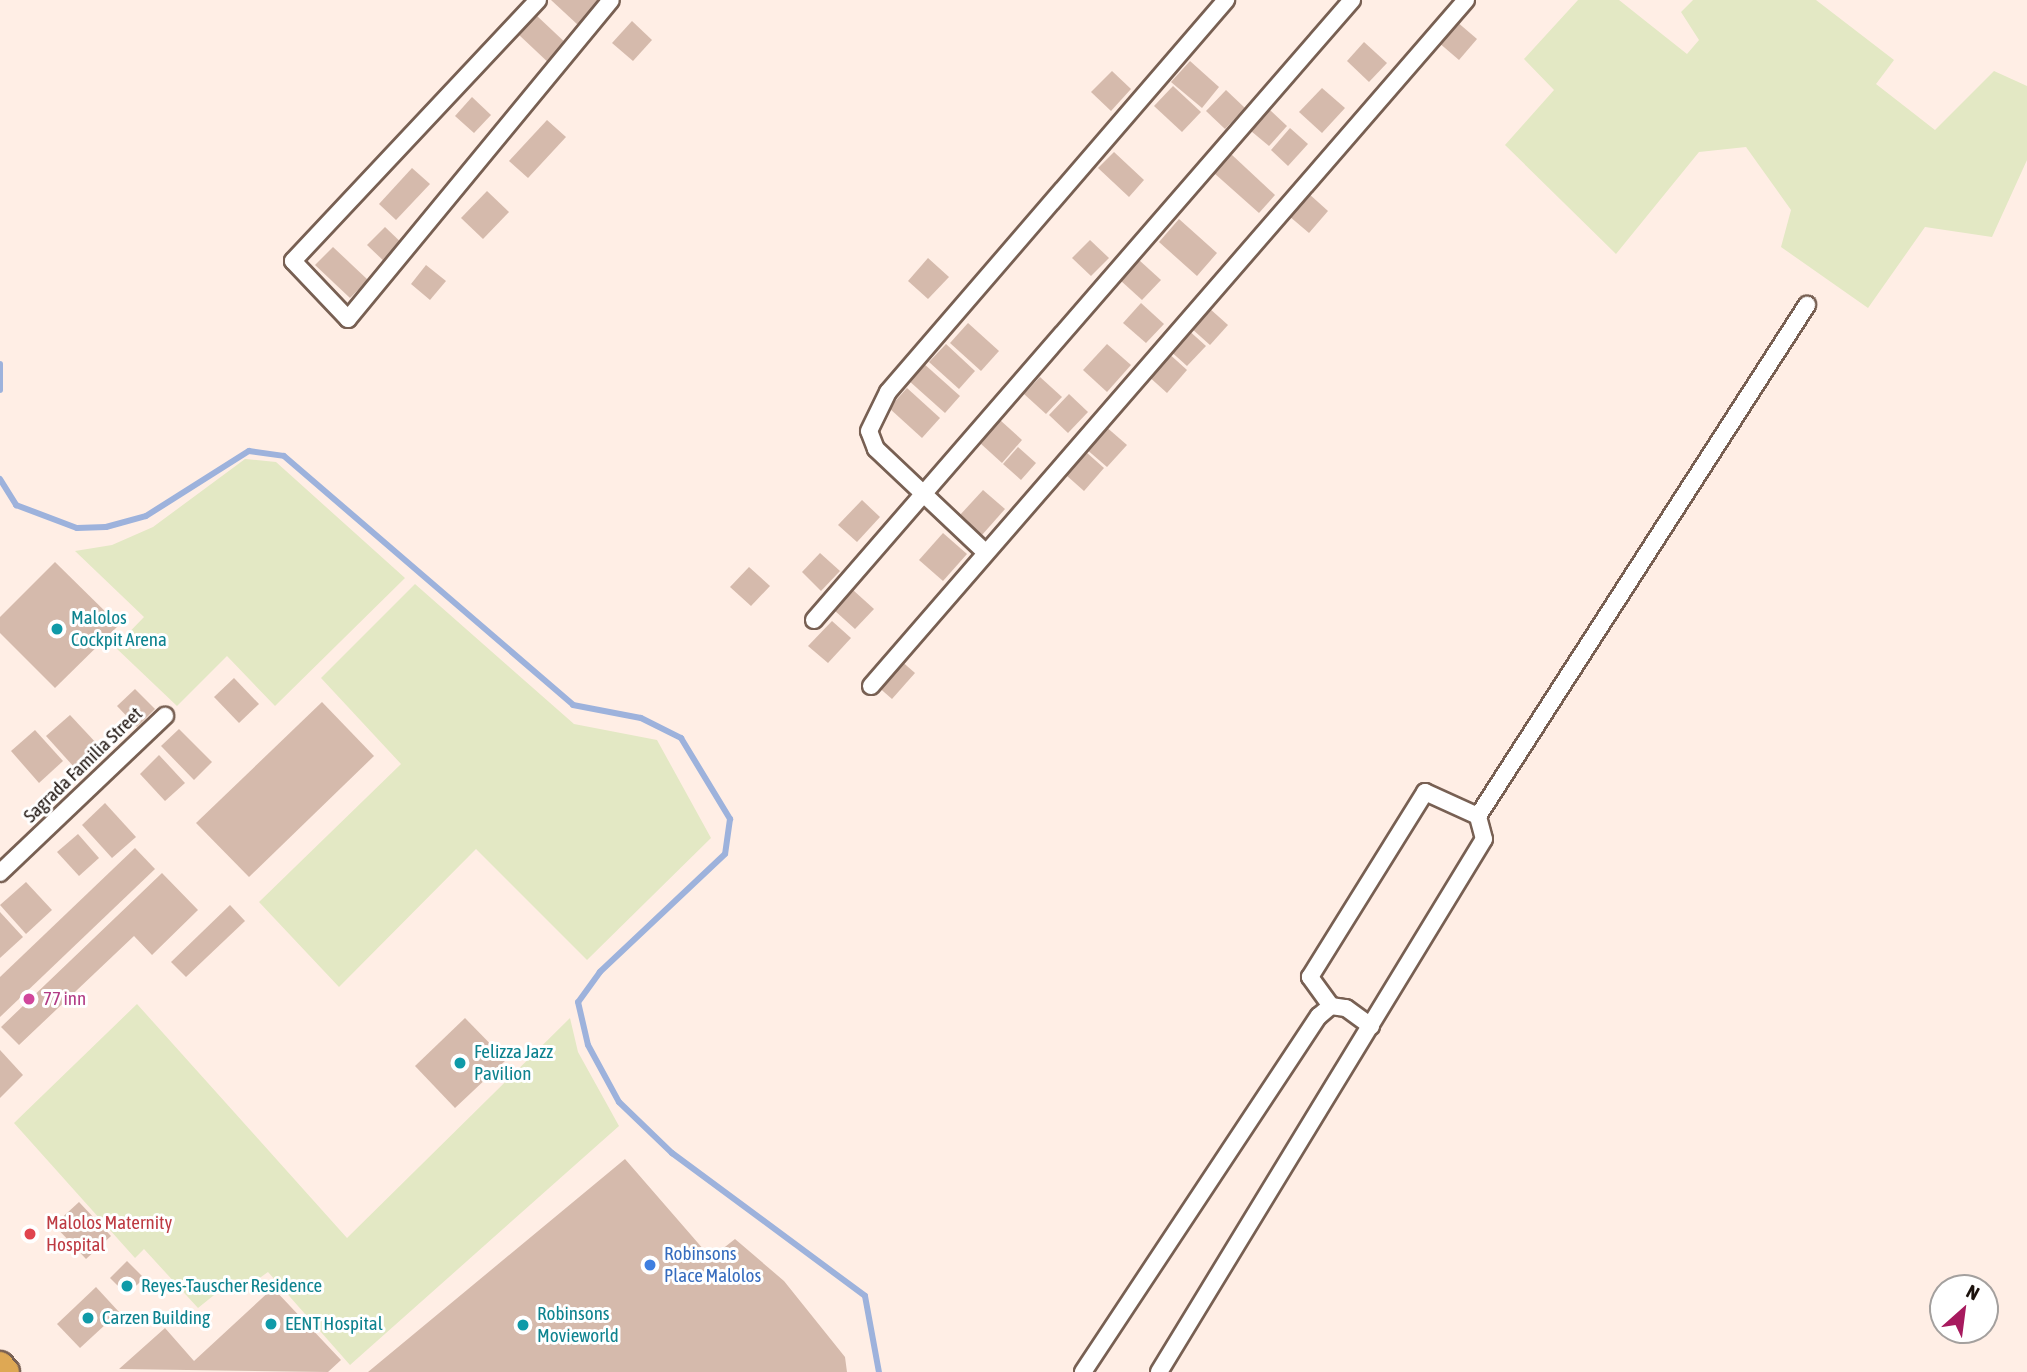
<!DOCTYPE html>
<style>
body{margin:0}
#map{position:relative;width:2027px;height:1372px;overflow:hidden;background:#ffeee5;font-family:"Asap Condensed",sans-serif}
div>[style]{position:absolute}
.green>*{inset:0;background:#e3e8c4}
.stream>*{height:6px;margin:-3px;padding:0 3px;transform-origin:3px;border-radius:3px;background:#9db2dc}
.building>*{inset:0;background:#d5baac}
.roads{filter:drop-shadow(2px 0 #786053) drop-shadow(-2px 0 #786053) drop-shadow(0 2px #786053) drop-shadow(0 -2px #786053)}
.minor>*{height:16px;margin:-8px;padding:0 8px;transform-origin:8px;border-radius:8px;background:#fff}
.trunk>*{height:26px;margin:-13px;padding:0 13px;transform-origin:13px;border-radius:13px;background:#dea854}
.dots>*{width:19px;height:19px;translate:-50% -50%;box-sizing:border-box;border:4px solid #fff;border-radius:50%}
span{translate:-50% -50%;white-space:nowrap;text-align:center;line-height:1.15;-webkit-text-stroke:6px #fff;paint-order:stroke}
.culture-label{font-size:19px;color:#0d838f}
.left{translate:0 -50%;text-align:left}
.street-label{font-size:19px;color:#1c120d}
.hotel-label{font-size:19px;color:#b23c85}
.health-label{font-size:19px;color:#be3a42}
.shop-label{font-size:19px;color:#366cbe}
.north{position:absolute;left:1929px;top:1274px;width:70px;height:70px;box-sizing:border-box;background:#fff;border:2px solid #a4a09e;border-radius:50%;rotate:28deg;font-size:19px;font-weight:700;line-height:28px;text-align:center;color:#1c120d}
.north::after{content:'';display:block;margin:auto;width:24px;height:32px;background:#a71a5e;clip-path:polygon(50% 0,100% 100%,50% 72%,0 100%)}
</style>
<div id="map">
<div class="green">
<i style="clip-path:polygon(1578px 0,1619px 0,1687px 54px,1699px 40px,1681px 12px,1693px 0,1816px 0,1894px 60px,1876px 84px,1935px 130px,1994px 71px,2027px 86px,2027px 160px,1992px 237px,1925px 227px,1868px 308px,1781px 247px,1791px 210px,1746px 147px,1699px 152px,1616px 254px,1505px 145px,1554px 90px,1524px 59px)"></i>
<i style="clip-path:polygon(245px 459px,276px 462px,405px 578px,275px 706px,227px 656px,177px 706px,115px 647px,144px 617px,75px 551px,112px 545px,153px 527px)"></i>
<i style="clip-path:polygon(415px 584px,574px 724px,657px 740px,711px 838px,587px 960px,476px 849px,339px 987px,259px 902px,401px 764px,321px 678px)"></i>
<i style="clip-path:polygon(137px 1004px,347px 1238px,570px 1018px,578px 1052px,619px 1126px,350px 1365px,268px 1272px,244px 1289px,234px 1279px,198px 1308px,144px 1249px,135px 1258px,14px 1123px)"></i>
</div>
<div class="stream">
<i style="left:0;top:364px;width:26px;rotate:90deg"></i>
<i style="left:0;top:479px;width:31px;rotate:58deg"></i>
<i style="left:16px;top:505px;width:65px;rotate:20.7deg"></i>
<i style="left:77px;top:528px;width:29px;rotate:-2deg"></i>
<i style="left:106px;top:527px;width:41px;rotate:-15.4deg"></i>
<i style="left:146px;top:516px;width:122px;rotate:-32.3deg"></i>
<i style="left:249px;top:451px;width:35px;rotate:8deg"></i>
<i style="left:284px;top:456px;width:381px;rotate:40.7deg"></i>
<i style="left:573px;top:705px;width:69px;rotate:10.8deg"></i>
<i style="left:641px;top:718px;width:45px;rotate:26.6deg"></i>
<i style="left:681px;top:738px;width:95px;rotate:58.8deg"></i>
<i style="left:730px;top:819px;width:35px;rotate:98deg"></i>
<i style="left:725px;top:854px;width:172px;rotate:136.7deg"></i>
<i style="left:600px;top:972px;width:37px;rotate:126deg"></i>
<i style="left:578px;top:1002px;width:44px;rotate:76.9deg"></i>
<i style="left:588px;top:1045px;width:65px;rotate:61.5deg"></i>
<i style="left:619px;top:1102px;width:74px;rotate:43.9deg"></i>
<i style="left:672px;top:1153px;width:240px;rotate:36.5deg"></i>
<i style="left:865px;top:1296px;width:77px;rotate:79.6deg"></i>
</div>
<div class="building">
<i style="clip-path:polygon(551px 0,601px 0,578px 25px)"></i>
<i style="clip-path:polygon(536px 15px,570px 47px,552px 66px,518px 34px)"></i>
<i style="clip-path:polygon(632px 21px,652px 40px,633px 61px,612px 43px)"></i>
<i style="clip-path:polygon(1456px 21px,1477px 39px,1459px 60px,1438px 42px)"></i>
<i style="clip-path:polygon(1364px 42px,1387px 63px,1369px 82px,1347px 61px)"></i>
<i style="clip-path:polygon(1190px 61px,1219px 87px,1202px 108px,1171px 82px)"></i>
<i style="clip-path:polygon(1112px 71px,1131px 89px,1111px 111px,1091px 92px)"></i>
<i style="clip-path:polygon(1173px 86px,1201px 112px,1182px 132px,1154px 106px)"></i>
<i style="clip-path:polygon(1322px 88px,1345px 108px,1322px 133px,1299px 112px)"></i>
<i style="clip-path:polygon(1226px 90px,1245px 108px,1225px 129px,1206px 111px)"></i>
<i style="clip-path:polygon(472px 97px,491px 115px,474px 133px,455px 116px)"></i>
<i style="clip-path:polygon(1270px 110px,1287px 126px,1269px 146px,1251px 131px)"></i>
<i style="clip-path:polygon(547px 120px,566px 137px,528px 178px,509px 161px)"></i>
<i style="clip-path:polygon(1290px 128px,1308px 144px,1288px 166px,1271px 150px)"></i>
<i style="clip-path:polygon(1114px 152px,1144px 180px,1129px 197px,1098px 168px)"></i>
<i style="clip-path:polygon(1231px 154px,1275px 195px,1259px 213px,1214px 173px)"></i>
<i style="clip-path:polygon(412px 168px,430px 184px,396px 220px,379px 204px)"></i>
<i style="clip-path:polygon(487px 191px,509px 212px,483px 239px,461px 218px)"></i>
<i style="clip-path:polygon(1308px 193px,1328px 211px,1309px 233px,1289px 216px)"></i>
<i style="clip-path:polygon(1179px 219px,1217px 253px,1197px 276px,1159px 242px)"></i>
<i style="clip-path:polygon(385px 227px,407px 248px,389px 266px,367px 245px)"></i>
<i style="clip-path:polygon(1090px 240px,1109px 258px,1091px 276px,1072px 258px)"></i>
<i style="clip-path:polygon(333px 247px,368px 280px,350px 298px,315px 265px)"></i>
<i style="clip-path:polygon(928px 258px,949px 277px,928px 299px,908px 281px)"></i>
<i style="clip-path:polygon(1139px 260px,1161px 280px,1142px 300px,1120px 280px)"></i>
<i style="clip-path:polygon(426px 265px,446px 281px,430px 300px,411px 284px)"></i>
<i style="clip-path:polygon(1141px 303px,1164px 324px,1146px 343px,1123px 323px)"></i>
<i style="clip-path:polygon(1209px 308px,1228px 325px,1210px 345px,1191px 328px)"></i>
<i style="clip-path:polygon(968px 323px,999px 351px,981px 371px,950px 343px)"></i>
<i style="clip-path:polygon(1186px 328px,1206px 346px,1187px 366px,1167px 348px)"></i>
<i style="clip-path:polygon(946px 344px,975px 371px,959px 389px,929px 362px)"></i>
<i style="clip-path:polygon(1107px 344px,1131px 365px,1107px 392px,1083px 370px)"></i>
<i style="clip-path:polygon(1166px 351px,1187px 370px,1167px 393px,1146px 374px)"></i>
<i style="clip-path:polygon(923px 363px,960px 396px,945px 413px,908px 380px)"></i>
<i style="clip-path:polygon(1040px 377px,1062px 397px,1046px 414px,1024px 394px)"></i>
<i style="clip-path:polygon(907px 388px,940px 418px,922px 438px,889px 408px)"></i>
<i style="clip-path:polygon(1069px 394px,1088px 412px,1068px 433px,1049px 415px)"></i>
<i style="clip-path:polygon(1000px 420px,1022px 440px,1002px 463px,980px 443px)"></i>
<i style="clip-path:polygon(1104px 425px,1127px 445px,1107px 467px,1085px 448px)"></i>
<i style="clip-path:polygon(1018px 447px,1036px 463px,1021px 480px,1003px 464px)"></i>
<i style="clip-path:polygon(1086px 452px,1104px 468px,1084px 491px,1066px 475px)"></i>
<i style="clip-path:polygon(983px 490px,1005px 509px,982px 535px,960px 515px)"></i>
<i style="clip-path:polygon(862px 500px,880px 517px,857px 542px,838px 525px)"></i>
<i style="clip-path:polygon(943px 533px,967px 554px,943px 581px,919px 560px)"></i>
<i style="clip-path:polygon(820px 553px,840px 571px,821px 591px,802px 572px)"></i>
<i style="clip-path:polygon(55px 562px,119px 625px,55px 688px,0 633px,0 617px)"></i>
<i style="clip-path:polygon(749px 567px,770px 586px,751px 606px,730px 587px)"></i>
<i style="clip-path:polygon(853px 590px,874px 609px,855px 629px,834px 610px)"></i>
<i style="clip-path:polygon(832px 621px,851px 638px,828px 663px,808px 646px)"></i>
<i style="clip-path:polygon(899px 659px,915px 673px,892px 699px,876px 685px)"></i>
<i style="clip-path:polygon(234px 678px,259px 704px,239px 723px,214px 697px)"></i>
<i style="clip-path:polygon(135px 689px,155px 709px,137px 727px,117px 706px)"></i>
<i style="clip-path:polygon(322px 702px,374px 756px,249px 877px,196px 823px)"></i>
<i style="clip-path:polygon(70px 715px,98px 745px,74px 767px,46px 736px)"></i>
<i style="clip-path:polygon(179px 729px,212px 762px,194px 780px,161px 746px)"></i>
<i style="clip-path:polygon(35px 730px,63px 761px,39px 783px,11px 751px)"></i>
<i style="clip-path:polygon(159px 755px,185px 783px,165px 801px,140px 774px)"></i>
<i style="clip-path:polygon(105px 803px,136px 837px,112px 858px,82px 825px)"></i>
<i style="clip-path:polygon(78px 834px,99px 858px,79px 876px,57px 852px)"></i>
<i style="clip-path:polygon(135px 848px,155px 869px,0 1017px,0 977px)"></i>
<i style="clip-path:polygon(162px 873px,198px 910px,152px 955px,134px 936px,19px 1045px,1px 1027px)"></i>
<i style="clip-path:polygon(26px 882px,52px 910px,26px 934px,0 905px)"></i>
<i style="clip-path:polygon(230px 905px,245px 921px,186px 977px,171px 962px)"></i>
<i style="clip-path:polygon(0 912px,23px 937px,0 958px)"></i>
<i style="clip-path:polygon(465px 1018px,506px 1060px,455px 1108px,415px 1066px)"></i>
<i style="clip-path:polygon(0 1050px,23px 1075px,0 1098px)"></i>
<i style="clip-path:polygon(625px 1159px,711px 1258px,735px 1239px,784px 1281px,845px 1357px,847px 1372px,368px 1372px)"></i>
<i style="clip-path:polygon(79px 1202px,111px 1236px,86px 1259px,54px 1225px)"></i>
<i style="clip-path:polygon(127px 1261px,144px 1278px,127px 1295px,110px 1278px)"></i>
<i style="clip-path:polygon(96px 1287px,119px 1312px,80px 1348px,57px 1324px)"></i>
<i style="clip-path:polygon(273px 1288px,341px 1360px,328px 1372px,119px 1369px,165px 1328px,194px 1361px)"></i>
</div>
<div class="roads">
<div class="minor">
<i style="left:538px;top:0;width:358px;rotate:133.2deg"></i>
<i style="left:293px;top:261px;width:80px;rotate:46.5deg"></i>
<i style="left:348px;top:319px;width:413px;rotate:-50.5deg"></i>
<i style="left:984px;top:551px;width:149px;rotate:-136.6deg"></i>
<i style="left:876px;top:449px;width:19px;rotate:-111deg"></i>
<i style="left:869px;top:431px;width:43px;rotate:-64deg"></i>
<i style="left:888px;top:392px;width:518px;rotate:-49.23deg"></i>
<i style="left:814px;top:620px;width:821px;rotate:-49.05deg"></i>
<i style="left:871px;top:686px;width:908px;rotate:-49.06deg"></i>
<i style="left:0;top:873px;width:228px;rotate:-43.6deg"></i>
<i style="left:1331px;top:1006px;width:36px;rotate:-126deg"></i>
<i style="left:1310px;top:977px;width:218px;rotate:-58.1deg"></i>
<i style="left:1425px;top:792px;width:58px;rotate:24.4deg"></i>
<i style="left:1083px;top:1372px;width:427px;rotate:-56.5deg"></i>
<i style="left:1319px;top:1016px;width:16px;rotate:-40deg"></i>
<i style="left:1331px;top:1006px;width:15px;rotate:8deg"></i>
<i style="left:1346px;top:1008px;width:31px;rotate:36deg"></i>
<i style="left:1159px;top:1372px;width:624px;rotate:-58.63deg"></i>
<i style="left:1484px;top:839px;width:24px;rotate:-105deg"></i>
<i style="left:1478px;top:816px;width:608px;rotate:-57.23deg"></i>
</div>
<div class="trunk">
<i style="left:0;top:1365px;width:9px;rotate:49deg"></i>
</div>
</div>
<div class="dots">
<i style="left:57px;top:629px;background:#0f9aa8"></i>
<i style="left:29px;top:999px;background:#d1479c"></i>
<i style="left:460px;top:1063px;background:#0f9aa8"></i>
<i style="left:30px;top:1234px;background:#e0444e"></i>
<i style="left:650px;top:1265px;background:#3f7fe0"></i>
<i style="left:127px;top:1286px;background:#0f9aa8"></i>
<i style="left:88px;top:1318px;background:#0f9aa8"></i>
<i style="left:271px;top:1324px;background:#0f9aa8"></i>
<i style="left:523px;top:1325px;background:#0f9aa8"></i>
</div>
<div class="culture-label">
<span class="left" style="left:71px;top:629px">Malolos<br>Cockpit Arena</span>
<span class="left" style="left:474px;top:1063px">Felizza Jazz<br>Pavilion</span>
<span class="left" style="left:141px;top:1286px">Reyes-Tauscher Residence</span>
<span class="left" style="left:537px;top:1325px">Robinsons<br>Movieworld</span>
<span class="left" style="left:102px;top:1318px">Carzen Building</span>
<span class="left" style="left:285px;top:1324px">EENT Hospital</span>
</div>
<div class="street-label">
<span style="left:83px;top:765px;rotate:-44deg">Sagrada Familia Street</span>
</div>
<div class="hotel-label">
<span class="left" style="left:43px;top:999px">77 inn</span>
</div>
<div class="health-label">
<span class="left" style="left:46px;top:1234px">Malolos Maternity<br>Hospital</span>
</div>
<div class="shop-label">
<span class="left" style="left:664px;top:1265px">Robinsons<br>Place Malolos</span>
</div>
<div class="north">N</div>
</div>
